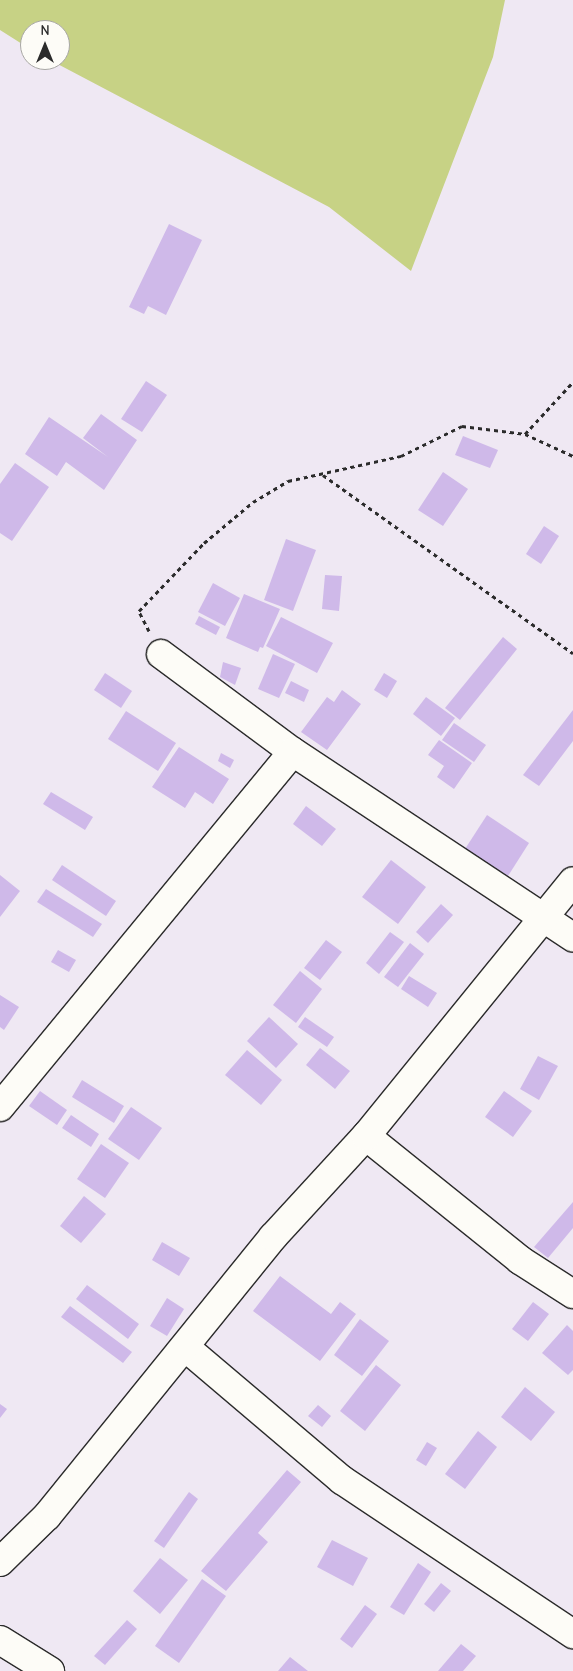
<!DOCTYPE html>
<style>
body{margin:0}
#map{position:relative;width:573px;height:1671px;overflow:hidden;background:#efe8f3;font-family:"Comic Neue",sans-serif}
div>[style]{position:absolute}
.green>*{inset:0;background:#c7d285}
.building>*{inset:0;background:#cfb9e9}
.path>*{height:3px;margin-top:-1.5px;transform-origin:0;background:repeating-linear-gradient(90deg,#2b2b2b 0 4px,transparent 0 8px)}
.roads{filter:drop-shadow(1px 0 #2b2b2b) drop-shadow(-1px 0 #2b2b2b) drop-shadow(0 1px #2b2b2b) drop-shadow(0 -1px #2b2b2b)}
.minor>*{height:28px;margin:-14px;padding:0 14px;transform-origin:14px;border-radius:14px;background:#fdfcf7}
span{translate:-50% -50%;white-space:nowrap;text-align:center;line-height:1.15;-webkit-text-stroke:5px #fdfcf7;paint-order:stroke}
.north{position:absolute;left:20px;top:20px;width:50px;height:50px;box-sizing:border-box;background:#fdfcf7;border:1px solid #a9a8a5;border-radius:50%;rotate:0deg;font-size:14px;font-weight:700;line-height:20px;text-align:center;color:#2b2b2b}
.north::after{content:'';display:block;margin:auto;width:18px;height:22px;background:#2b2b2b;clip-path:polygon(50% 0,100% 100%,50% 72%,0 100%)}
</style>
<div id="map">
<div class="green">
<i style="clip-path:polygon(0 0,505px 0,493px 57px,411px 271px,329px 207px,50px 60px,60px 60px,60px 30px,30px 30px,30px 49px,0 30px)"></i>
</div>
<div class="building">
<i style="clip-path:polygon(169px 224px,202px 240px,166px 315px,148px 306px,144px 314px,129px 307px)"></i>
<i style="clip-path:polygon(146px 381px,167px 395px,142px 432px,121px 419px)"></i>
<i style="clip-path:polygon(101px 414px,137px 440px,104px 490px,66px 462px,57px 476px,25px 454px,49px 417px,108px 457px,83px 438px)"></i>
<i style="clip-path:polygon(463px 436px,498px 450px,490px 468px,455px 455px)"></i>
<i style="clip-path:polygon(15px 463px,49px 487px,12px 541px,0 533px,0 484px)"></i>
<i style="clip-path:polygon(443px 472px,468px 489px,443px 526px,418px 510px)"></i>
<i style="clip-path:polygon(544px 526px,559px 536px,541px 564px,526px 554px)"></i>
<i style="clip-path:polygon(286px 539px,316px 550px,293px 611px,264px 600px)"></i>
<i style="clip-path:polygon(325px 575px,342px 576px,339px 611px,322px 609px)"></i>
<i style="clip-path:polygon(213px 583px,240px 598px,225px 626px,198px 612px)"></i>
<i style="clip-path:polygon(244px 594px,280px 609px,263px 648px,260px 647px,258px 652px,226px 638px)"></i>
<i style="clip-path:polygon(199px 616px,220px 627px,216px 635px,195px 624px)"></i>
<i style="clip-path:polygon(281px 617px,333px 643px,317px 673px,266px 646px)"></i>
<i style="clip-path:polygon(503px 637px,517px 649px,460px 720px,445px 708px)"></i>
<i style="clip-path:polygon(273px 654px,295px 664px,279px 698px,258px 689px)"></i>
<i style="clip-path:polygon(223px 662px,241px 668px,235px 685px,220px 677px)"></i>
<i style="clip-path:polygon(105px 673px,132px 691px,121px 708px,94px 690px)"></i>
<i style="clip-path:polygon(384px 673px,397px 681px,387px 698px,374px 690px)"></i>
<i style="clip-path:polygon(291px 681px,309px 690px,304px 702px,285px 693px)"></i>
<i style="clip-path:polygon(342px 690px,361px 704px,327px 750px,301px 732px,327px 697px,334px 702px)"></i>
<i style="clip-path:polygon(426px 697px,455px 718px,441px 736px,413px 714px)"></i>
<i style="clip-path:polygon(573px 710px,573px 741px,539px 786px,523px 775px)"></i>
<i style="clip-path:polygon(126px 711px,176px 743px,158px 771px,108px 739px)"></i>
<i style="clip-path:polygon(454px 723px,486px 745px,474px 762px,442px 740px)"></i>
<i style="clip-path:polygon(439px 740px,472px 763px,454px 789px,437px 777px,444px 766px,428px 755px)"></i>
<i style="clip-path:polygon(179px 747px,229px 779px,213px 804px,195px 792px,185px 808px,152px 787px)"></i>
<i style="clip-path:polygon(221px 753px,234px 760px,230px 768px,218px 761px)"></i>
<i style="clip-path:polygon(51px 792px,93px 817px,85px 830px,43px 804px)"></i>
<i style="clip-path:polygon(306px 806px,336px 829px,322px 846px,293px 824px)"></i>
<i style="clip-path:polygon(487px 815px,529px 843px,508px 876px,465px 849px)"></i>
<i style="clip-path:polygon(391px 860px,426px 887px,398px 924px,362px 897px)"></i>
<i style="clip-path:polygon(62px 865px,116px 901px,106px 916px,52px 880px)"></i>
<i style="clip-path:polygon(0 875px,20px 891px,0 917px)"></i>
<i style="clip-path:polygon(46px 889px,102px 924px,93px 937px,37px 902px)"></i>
<i style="clip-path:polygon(441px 904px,453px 915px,428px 943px,416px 932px)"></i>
<i style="clip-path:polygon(390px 932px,404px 942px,379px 974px,366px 963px)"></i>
<i style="clip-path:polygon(326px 940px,342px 952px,320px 980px,304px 968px)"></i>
<i style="clip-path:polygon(410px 943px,424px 954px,398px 987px,384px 977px)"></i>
<i style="clip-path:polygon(58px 950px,76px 960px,69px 972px,51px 962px)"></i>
<i style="clip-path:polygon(300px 971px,322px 989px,296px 1023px,273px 1005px)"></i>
<i style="clip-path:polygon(409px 976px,437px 993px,428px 1007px,401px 989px)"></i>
<i style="clip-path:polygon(0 995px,19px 1007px,4px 1030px,0 1027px)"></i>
<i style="clip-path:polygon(269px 1017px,298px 1044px,276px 1068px,247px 1041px)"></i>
<i style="clip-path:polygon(305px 1017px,334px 1037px,327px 1047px,298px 1027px)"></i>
<i style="clip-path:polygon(320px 1048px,350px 1071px,335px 1089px,306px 1065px)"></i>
<i style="clip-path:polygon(247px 1050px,282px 1080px,261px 1105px,225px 1075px)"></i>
<i style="clip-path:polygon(538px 1056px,558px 1066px,539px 1100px,520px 1089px)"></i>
<i style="clip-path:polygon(82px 1080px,124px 1106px,114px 1123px,72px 1097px)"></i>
<i style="clip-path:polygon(40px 1091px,67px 1110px,57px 1125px,29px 1106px)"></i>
<i style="clip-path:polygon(504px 1091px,532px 1111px,513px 1137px,485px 1117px)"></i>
<i style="clip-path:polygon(131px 1107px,162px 1128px,139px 1160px,108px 1139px)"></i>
<i style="clip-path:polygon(71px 1115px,99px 1134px,91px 1147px,62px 1128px)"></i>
<i style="clip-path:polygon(101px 1144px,129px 1163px,105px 1198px,77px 1179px)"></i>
<i style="clip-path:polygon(84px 1196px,106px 1214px,81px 1243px,60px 1226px)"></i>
<i style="clip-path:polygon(573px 1202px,573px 1228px,548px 1258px,534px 1247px)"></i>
<i style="clip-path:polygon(162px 1242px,190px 1258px,179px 1276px,152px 1260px)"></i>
<i style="clip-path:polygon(280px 1276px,331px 1314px,340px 1302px,356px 1314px,320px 1361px,253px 1311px)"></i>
<i style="clip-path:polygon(87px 1285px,139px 1324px,128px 1339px,76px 1299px)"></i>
<i style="clip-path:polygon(167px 1298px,184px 1309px,167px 1336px,150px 1326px)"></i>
<i style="clip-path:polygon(533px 1302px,549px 1314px,528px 1341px,512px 1329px)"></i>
<i style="clip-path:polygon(70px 1306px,132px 1352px,123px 1363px,61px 1317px)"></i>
<i style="clip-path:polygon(360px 1319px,389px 1341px,362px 1376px,334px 1355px)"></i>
<i style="clip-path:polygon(567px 1325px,573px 1331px,573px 1370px,568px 1375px,542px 1353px)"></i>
<i style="clip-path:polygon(376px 1365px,401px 1385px,365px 1431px,340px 1411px)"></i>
<i style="clip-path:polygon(525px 1387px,555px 1412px,531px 1441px,501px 1417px)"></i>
<i style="clip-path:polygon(0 1404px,7px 1409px,0 1418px)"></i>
<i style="clip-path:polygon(318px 1405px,331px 1416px,322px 1427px,308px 1416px)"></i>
<i style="clip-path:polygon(478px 1431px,497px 1447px,465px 1489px,445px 1474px)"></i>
<i style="clip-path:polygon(427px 1442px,437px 1448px,426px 1466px,416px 1460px)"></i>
<i style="clip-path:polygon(287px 1470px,301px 1482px,258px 1533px,268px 1542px,226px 1591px,201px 1571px)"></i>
<i style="clip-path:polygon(189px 1492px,198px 1499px,164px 1548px,154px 1541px)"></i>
<i style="clip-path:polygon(332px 1540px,368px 1558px,353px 1586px,317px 1567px)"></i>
<i style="clip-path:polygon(160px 1558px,188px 1580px,160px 1614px,133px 1591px)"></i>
<i style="clip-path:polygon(418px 1563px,431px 1572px,404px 1615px,390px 1607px)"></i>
<i style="clip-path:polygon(202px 1579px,226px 1596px,179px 1663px,155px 1646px)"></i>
<i style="clip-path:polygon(441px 1583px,451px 1591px,434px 1612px,424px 1604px)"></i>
<i style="clip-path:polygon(365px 1605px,377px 1614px,352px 1648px,340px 1639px)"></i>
<i style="clip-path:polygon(127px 1620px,137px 1629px,105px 1665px,94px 1656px)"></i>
<i style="clip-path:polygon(461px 1644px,476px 1656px,463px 1671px,438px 1671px)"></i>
<i style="clip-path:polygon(290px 1657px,308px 1671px,278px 1671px)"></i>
</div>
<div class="path">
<i style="left:525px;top:434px;width:71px;rotate:-47.3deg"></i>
<i style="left:323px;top:475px;width:307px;rotate:35.5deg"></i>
<i style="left:149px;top:631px;width:22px;rotate:-117deg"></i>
<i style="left:139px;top:611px;width:94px;rotate:-46.3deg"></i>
<i style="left:204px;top:543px;width:64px;rotate:-39.9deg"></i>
<i style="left:253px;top:502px;width:41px;rotate:-31deg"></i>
<i style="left:288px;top:481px;width:116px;rotate:-12.5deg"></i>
<i style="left:401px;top:456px;width:68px;rotate:-26.2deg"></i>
<i style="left:462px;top:426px;width:64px;rotate:7.2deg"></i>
<i style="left:525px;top:434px;width:53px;rotate:24.6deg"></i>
</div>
<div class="roads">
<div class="minor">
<i style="left:161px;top:654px;width:164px;rotate:36.6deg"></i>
<i style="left:293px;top:752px;width:336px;rotate:33.5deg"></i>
<i style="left:0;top:1107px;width:460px;rotate:-50.5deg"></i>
<i style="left:366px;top:1136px;width:198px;rotate:38.8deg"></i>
<i style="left:520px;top:1260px;width:63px;rotate:32.7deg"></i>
<i style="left:185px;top:1347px;width:206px;rotate:40.3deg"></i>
<i style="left:342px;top:1480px;width:278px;rotate:33.7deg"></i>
<i style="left:0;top:1562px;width:66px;rotate:-44.4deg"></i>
<i style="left:47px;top:1516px;width:359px;rotate:-51deg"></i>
<i style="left:273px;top:1237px;width:137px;rotate:-47.4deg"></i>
<i style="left:366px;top:1136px;width:328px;rotate:-50.9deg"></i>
<i style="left:0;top:1640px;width:59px;rotate:31.8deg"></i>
</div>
</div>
<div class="north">N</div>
</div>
